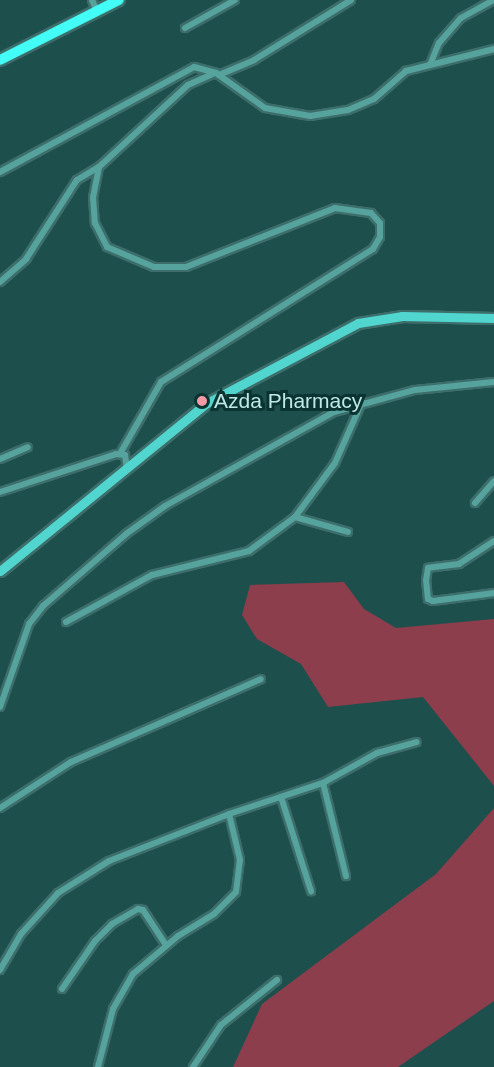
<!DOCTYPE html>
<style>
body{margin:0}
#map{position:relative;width:494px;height:1067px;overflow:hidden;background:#1d4f4c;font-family:Arial,sans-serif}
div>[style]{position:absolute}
.green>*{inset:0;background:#8c3e4d}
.roads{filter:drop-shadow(2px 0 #3d6e6b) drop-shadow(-2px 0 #3d6e6b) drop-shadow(0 2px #3d6e6b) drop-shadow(0 -2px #3d6e6b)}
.street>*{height:6px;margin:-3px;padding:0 3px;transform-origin:3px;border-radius:3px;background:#56a39e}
.secondary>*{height:9px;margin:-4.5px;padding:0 4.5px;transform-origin:4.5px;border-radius:4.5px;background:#51d6cf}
.primary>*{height:10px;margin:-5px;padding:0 5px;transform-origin:5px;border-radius:5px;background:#42fef6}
.dots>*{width:16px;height:16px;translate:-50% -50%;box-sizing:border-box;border:3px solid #0a3331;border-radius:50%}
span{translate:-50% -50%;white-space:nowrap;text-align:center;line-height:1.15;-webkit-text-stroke:6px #0a3331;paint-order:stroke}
.poi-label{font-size:21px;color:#bee8e5}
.left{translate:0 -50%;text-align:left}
</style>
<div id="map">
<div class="green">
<i style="clip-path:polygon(344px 582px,364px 609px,396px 628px,494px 619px,494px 786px,423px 697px,328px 707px,301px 664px,257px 639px,242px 615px,250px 585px)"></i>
<i style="clip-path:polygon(494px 808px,494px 1001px,398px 1067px,233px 1067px,262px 1004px,436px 874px)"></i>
</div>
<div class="roads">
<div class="street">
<i style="left:92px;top:0;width:12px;rotate:66deg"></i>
<i style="left:185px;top:28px;width:57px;rotate:-29.2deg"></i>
<i style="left:430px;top:65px;width:24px;rotate:-68deg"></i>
<i style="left:439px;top:43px;width:33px;rotate:-49deg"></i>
<i style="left:461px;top:18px;width:38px;rotate:-29deg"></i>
<i style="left:219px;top:75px;width:38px;rotate:-23deg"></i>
<i style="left:254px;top:60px;width:114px;rotate:-31.7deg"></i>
<i style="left:99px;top:167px;width:31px;rotate:101deg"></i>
<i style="left:93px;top:197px;width:26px;rotate:86deg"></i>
<i style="left:95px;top:223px;width:27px;rotate:63deg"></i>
<i style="left:107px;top:247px;width:51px;rotate:23.1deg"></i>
<i style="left:154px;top:267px;width:32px"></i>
<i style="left:186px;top:267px;width:160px;rotate:-21.6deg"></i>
<i style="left:335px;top:208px;width:36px;rotate:8deg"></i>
<i style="left:371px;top:213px;width:13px;rotate:48deg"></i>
<i style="left:380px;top:223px;width:14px;rotate:90deg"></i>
<i style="left:380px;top:237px;width:14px;rotate:120deg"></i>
<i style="left:373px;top:249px;width:250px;rotate:147.9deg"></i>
<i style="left:161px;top:382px;width:83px;rotate:119.7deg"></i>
<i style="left:0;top:172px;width:221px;rotate:-28.4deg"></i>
<i style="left:194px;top:67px;width:23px;rotate:15deg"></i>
<i style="left:216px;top:73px;width:60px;rotate:35.5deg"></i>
<i style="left:265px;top:108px;width:46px;rotate:10.1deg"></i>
<i style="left:310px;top:116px;width:38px;rotate:-9deg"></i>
<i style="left:348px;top:110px;width:28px;rotate:-23deg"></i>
<i style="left:374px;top:99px;width:43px;rotate:-41.2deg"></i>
<i style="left:406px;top:71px;width:91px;rotate:-14deg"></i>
<i style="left:0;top:282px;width:35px;rotate:-41deg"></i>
<i style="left:26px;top:259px;width:94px;rotate:-57.2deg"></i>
<i style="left:77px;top:180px;width:26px;rotate:-31deg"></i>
<i style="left:99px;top:167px;width:121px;rotate:-42.7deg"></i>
<i style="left:188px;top:85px;width:30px;rotate:-24deg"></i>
<i style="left:0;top:459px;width:30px;rotate:-23deg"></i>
<i style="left:0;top:492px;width:122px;rotate:-18.1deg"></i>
<i style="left:116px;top:454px;width:9px;rotate:6deg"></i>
<i style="left:125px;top:455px;width:14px;rotate:82deg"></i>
<i style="left:475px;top:503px;width:29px;rotate:-49deg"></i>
<i style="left:295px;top:517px;width:55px;rotate:15.8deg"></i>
<i style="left:494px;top:541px;width:42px;rotate:146.7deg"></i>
<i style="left:459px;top:564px;width:31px;rotate:173deg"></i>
<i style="left:428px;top:568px;width:12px;rotate:99deg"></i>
<i style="left:426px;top:580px;width:19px;rotate:84deg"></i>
<i style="left:428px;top:599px;width:5px;rotate:22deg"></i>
<i style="left:433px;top:601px;width:62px;rotate:-7.5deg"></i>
<i style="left:66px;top:622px;width:98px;rotate:-28.7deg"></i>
<i style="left:152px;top:575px;width:100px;rotate:-13.9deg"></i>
<i style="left:249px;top:551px;width:57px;rotate:-36.5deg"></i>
<i style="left:295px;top:517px;width:67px;rotate:-53.5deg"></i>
<i style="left:335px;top:463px;width:67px;rotate:-66.1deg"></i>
<i style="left:0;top:707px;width:88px;rotate:-70.7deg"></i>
<i style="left:29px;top:624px;width:23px;rotate:-52deg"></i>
<i style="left:43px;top:606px;width:110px;rotate:-40.9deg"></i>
<i style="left:126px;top:534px;width:48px;rotate:-35.7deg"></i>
<i style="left:165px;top:506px;width:193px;rotate:-29.1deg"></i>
<i style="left:334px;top:412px;width:84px;rotate:-15.2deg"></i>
<i style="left:415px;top:390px;width:79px;rotate:-5.8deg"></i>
<i style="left:323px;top:783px;width:96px;rotate:76.1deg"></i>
<i style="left:281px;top:797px;width:99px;rotate:72.3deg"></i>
<i style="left:0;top:808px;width:85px;rotate:-32.9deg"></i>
<i style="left:71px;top:762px;width:207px;rotate:-23.6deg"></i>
<i style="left:0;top:970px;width:42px;rotate:-59.7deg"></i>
<i style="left:21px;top:934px;width:55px;rotate:-47.9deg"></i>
<i style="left:58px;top:893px;width:60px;rotate:-32.1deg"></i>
<i style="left:109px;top:861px;width:129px;rotate:-21.4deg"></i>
<i style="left:229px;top:814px;width:99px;rotate:-18.3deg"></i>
<i style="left:323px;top:783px;width:62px;rotate:-29.1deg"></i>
<i style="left:377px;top:753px;width:41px;rotate:-15.4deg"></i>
<i style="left:62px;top:989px;width:58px;rotate:-55.5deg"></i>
<i style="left:95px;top:941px;width:24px;rotate:-45deg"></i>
<i style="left:112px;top:924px;width:30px;rotate:-30deg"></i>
<i style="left:138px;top:909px;width:5px;rotate:11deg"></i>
<i style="left:143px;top:910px;width:42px;rotate:56.7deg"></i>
<i style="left:98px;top:1067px;width:60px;rotate:-75.5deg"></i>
<i style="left:113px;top:1009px;width:40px;rotate:-60.3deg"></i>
<i style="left:133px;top:974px;width:59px;rotate:-40.2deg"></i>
<i style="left:178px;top:936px;width:42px;rotate:-31.4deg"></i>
<i style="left:214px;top:914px;width:31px;rotate:-45deg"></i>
<i style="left:236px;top:892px;width:32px;rotate:-83deg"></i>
<i style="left:240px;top:860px;width:47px;rotate:-103.4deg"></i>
<i style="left:193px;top:1067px;width:50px;rotate:-56.3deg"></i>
<i style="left:221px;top:1025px;width:72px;rotate:-38.8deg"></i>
</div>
<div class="secondary">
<i style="left:0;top:571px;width:267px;rotate:-39.1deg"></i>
<i style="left:207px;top:403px;width:171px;rotate:-27.9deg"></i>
<i style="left:358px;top:323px;width:45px;rotate:-9deg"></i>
<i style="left:402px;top:316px;width:92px;rotate:1.2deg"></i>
</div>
<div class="primary">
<i style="left:0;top:60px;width:133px;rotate:-26.8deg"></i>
</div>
</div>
<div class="dots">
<i style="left:202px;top:401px;background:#f39aa7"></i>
</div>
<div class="poi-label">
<span class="left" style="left:214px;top:401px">Azda Pharmacy</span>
</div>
</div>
